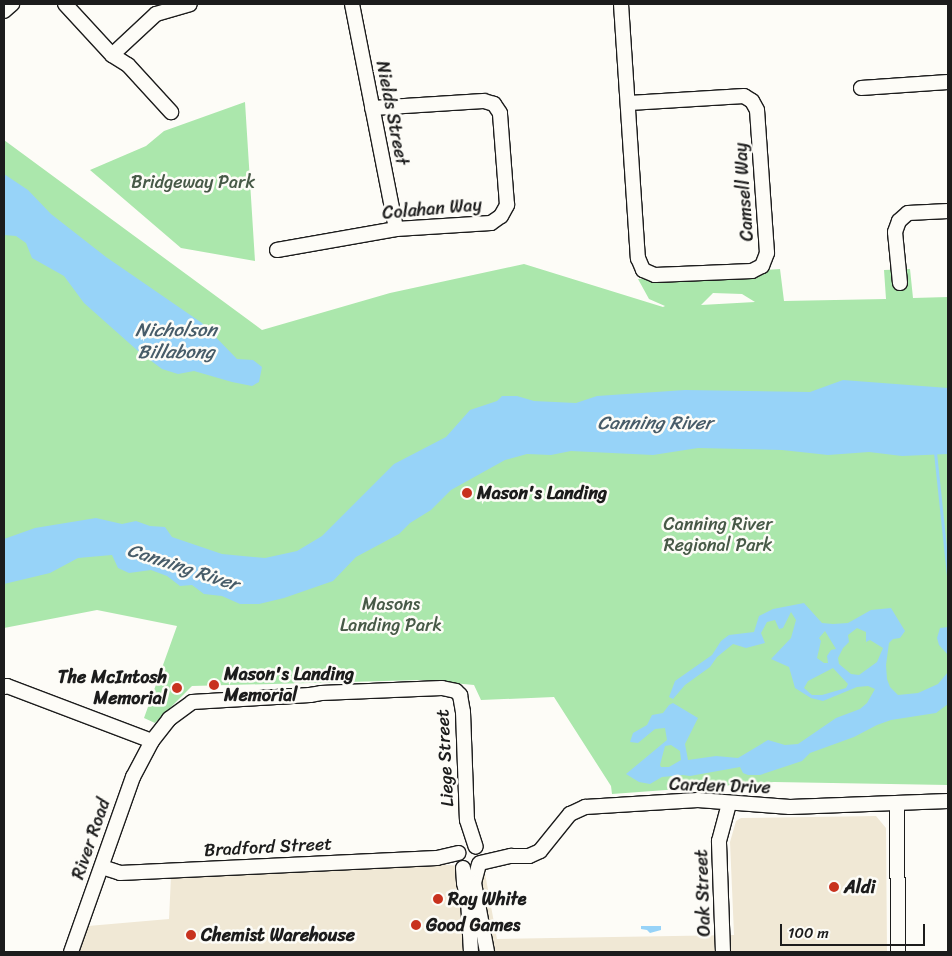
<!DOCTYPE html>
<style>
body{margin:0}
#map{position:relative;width:952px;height:956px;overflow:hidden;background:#fdfcf7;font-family:Sriracha,sans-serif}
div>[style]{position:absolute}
.built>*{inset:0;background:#f0e8d5}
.green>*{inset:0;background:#abe7ac}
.water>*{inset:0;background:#97d3f8}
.stream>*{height:3px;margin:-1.5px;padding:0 1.5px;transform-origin:1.5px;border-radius:1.5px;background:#97d3f8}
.roads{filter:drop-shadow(1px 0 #1c1c1c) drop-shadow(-1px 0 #1c1c1c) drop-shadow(0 1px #1c1c1c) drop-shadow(0 -1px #1c1c1c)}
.minor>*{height:14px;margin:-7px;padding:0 7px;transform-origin:7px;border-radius:7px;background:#fdfcf7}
.dots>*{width:14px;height:14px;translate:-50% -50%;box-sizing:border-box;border:2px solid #fdfcf7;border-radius:50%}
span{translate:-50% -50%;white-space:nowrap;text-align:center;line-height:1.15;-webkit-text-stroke:5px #fdfcf7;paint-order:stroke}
.street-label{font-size:18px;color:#1c1c1c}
.park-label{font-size:18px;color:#475947}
.poi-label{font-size:18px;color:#1c1c1c;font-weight:700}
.left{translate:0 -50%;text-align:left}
.right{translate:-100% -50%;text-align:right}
.water-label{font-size:19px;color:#475c69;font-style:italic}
.frame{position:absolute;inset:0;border:5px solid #1c1c1c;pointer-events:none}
.scale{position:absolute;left:780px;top:924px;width:145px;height:22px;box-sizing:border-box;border:2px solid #1c1c1c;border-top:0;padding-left:6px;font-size:15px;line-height:18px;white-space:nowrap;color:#1c1c1c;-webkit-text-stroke:4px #fdfcf7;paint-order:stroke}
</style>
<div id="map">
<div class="built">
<i style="clip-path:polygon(876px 816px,886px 828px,887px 952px,77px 952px,88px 926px,169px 919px,171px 876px,436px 864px,484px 868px,497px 939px,734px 935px,730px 842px,736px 821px,741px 818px)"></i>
</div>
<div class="green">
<i style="clip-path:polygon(245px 102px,255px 261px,181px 248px,90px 170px,146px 146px,164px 131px)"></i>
<i style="clip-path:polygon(evenodd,4px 140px,262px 330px,390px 293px,524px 264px,663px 307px,665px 306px,649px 299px,638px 279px,780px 269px,784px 301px,886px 299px,884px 270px,910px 269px,913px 298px,948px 297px,948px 785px,774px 782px,612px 794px,611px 786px,554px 697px,481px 700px,474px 685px,421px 680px,192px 686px,155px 723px,144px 718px,177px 626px,97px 610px,4px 628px,4px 140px,713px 293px,742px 294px,755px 302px,701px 305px,713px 293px)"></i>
</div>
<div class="water">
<i style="clip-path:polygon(4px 174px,28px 190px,51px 214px,106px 257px,202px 323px,237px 359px,253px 360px,262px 367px,259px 382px,252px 386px,232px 382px,194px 371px,178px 374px,162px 369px,138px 351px,84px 303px,64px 276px,32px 258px,26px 243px,16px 236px,4px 235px)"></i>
<i style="clip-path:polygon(843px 380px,948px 388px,948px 454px,902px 456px,869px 452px,828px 455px,782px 450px,698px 448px,653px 455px,571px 451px,551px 455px,527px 454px,505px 460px,451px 490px,431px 510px,410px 523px,399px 534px,356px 557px,333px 581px,284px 598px,259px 604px,240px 604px,222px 596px,204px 594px,192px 585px,180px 586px,167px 576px,151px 570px,129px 573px,118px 568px,112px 555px,78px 558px,50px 573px,4px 584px,4px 539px,35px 528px,96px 518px,122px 524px,136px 521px,150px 526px,165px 527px,172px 537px,222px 554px,265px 558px,297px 551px,322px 536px,394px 464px,446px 437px,470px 410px,497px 401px,502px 396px,517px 396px,534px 401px,576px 403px,597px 396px,685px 390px,810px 392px)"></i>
<i style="clip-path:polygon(evenodd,804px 603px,822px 623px,833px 624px,848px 623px,871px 610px,891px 608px,905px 631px,900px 638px,893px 639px,889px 643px,886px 665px,887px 679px,890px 687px,898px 695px,918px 693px,938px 684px,948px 672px,948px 704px,936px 713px,891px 720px,877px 725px,854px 737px,810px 753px,802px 761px,760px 775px,748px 775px,743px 773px,740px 767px,690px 776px,683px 775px,662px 777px,650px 784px,639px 782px,626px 774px,667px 740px,665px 728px,655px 729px,638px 743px,630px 742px,633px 733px,647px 725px,652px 715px,663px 713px,669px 705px,673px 703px,698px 718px,685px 744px,688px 760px,716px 756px,738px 758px,768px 740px,785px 745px,798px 744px,836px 718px,860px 709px,867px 703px,875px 689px,868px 686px,857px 687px,823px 701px,811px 698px,795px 688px,789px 667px,771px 659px,791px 638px,796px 620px,791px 612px,783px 628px,779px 629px,775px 620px,767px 622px,761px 633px,765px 643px,746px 648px,733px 644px,717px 657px,710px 667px,685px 685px,673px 699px,669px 697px,675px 681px,712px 655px,721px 641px,729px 635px,754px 632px,759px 616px,773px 609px,804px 603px,857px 628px,866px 632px,866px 642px,870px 640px,883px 648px,877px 662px,859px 675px,851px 674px,839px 664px,838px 658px,843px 648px,849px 642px,848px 635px,857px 628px,804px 603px,825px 631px,836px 649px,831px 650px,827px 656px,828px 663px,824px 663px,817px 658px,821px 641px,819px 638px,825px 631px,804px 603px,833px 668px,848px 684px,846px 688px,822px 695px,812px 695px,804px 688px,808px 681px,833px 668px,804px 603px,671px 745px,680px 751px,681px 760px,669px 767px,661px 767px,660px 765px,665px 746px,671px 745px)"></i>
<i style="clip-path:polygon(948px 627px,948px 655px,939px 645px,937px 638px,940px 628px)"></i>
<i style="clip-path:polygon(641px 926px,661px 926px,661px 930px,650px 933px,647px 930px,641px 929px)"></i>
</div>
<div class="stream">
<i style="left:935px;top:452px;width:125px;rotate:84deg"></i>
</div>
<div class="roads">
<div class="minor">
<i style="left:65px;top:4px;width:69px;rotate:47.3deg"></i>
<i style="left:112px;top:55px;width:19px;rotate:32deg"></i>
<i style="left:128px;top:65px;width:64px;rotate:47.5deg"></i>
<i style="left:352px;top:4px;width:229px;rotate:78.9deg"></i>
<i style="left:621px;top:4px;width:255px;rotate:86.2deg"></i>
<i style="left:638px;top:258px;width:13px;rotate:67deg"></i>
<i style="left:643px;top:270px;width:13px;rotate:23deg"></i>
<i style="left:655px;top:275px;width:97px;rotate:-2.4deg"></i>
<i style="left:752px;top:271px;width:11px;rotate:-27deg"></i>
<i style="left:762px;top:266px;width:14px;rotate:-69deg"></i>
<i style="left:767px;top:253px;width:143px;rotate:-94deg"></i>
<i style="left:757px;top:110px;width:10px;rotate:-119deg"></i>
<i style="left:752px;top:101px;width:9px;rotate:-148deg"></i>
<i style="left:744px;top:96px;width:115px;rotate:176.5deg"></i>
<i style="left:4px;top:11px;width:11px;rotate:-41deg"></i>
<i style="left:112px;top:55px;width:60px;rotate:-43deg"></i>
<i style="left:156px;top:14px;width:35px;rotate:-16deg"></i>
<i style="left:861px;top:88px;width:87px;rotate:-3.9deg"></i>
<i style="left:277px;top:250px;width:121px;rotate:-10deg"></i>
<i style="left:396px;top:229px;width:95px;rotate:-3.6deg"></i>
<i style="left:491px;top:223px;width:12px;rotate:-35deg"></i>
<i style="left:501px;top:216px;width:13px;rotate:-61deg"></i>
<i style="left:507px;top:205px;width:92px;rotate:-94.4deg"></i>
<i style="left:500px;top:113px;width:11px;rotate:-124deg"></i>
<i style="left:494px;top:104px;width:10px;rotate:-163deg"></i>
<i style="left:484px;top:101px;width:112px;rotate:176.4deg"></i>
<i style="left:900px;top:283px;width:51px;rotate:-95.6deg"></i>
<i style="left:895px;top:232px;width:12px;rotate:-70deg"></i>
<i style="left:899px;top:221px;width:12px;rotate:-42deg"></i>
<i style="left:908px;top:213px;width:40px;rotate:-2.9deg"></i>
<i style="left:4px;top:687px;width:3px;rotate:-18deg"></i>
<i style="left:7px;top:686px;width:155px;rotate:20.8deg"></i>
<i style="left:897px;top:804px;width:148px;rotate:89.6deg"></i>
<i style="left:480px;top:863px;width:32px;rotate:-13deg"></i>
<i style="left:511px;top:856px;width:18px"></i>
<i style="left:529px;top:856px;width:12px;rotate:-24deg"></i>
<i style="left:540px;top:851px;width:48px;rotate:-51deg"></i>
<i style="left:570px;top:814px;width:17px;rotate:-25deg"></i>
<i style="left:585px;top:807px;width:113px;rotate:-3.5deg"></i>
<i style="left:698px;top:800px;width:92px;rotate:4.4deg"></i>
<i style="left:790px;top:807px;width:158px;rotate:-2.2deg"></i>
<i style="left:479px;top:864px;width:20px;rotate:105deg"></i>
<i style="left:474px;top:883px;width:70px;rotate:79.3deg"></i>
<i style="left:102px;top:867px;width:19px;rotate:18deg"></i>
<i style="left:120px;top:873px;width:317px;rotate:-2.7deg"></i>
<i style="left:437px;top:858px;width:22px;rotate:-13deg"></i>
<i style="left:463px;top:868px;width:15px;rotate:86deg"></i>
<i style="left:464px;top:883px;width:17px;rotate:77deg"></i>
<i style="left:468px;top:900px;width:52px;rotate:86.7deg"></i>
<i style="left:71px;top:952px;width:186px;rotate:-70.5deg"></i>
<i style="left:133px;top:777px;width:41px;rotate:-62.2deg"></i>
<i style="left:152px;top:741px;width:28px;rotate:-52deg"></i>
<i style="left:169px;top:719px;width:29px;rotate:-36deg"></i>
<i style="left:192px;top:702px;width:118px;rotate:-3.4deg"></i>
<i style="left:310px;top:695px;width:11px;rotate:-10deg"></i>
<i style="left:321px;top:693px;width:121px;rotate:-2.4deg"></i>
<i style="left:442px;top:688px;width:14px;rotate:12deg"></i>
<i style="left:456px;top:691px;width:6px;rotate:45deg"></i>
<i style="left:460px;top:695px;width:17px;rotate:80deg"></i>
<i style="left:463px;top:712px;width:108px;rotate:87.9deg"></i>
<i style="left:467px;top:820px;width:28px;rotate:72deg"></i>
<i style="left:723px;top:952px;width:111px;rotate:-92.1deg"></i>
<i style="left:719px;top:841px;width:39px;rotate:-75deg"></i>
</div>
</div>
<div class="dots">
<i style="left:467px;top:493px;background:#c8321e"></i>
<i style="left:214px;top:685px;background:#c8321e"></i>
<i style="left:177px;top:688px;background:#c8321e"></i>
<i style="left:834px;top:887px;background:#c8321e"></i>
<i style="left:438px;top:899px;background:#c8321e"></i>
<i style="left:416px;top:925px;background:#c8321e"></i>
<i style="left:191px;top:935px;background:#c8321e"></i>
</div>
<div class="street-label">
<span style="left:392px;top:113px;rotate:79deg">Nields Street</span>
<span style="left:744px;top:192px;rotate:-94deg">Camsell Way</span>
<span style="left:432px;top:209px;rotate:-5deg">Colahan Way</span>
<span style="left:445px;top:758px;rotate:-93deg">Liege Street</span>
<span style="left:720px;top:786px;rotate:2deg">Carden Drive</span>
<span style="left:91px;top:839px;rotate:-71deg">River Road</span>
<span style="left:268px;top:847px;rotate:-3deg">Bradford Street</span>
<span style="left:703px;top:893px;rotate:-92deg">Oak Street</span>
</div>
<div class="park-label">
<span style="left:193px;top:182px">Bridgeway Park</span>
<span style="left:718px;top:535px">Canning River<br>Regional Park</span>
<span style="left:391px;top:615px">Masons<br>Landing Park</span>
</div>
<div class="poi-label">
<span class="left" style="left:477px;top:493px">Mason's Landing</span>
<span class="left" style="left:224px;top:685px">Mason's Landing<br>Memorial</span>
<span class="right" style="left:167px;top:688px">The McIntosh<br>Memorial</span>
<span class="left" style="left:844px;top:887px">Aldi</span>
<span class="left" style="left:448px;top:899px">Ray White</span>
<span class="left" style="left:426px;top:925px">Good Games</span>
<span class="left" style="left:201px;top:935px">Chemist Warehouse</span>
</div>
<div class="water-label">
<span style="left:176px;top:341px">Nicholson<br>Billabong</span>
<span style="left:655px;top:423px">Canning River</span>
<span style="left:183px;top:567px;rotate:18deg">Canning River</span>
</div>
<div class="frame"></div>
<div class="scale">100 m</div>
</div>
